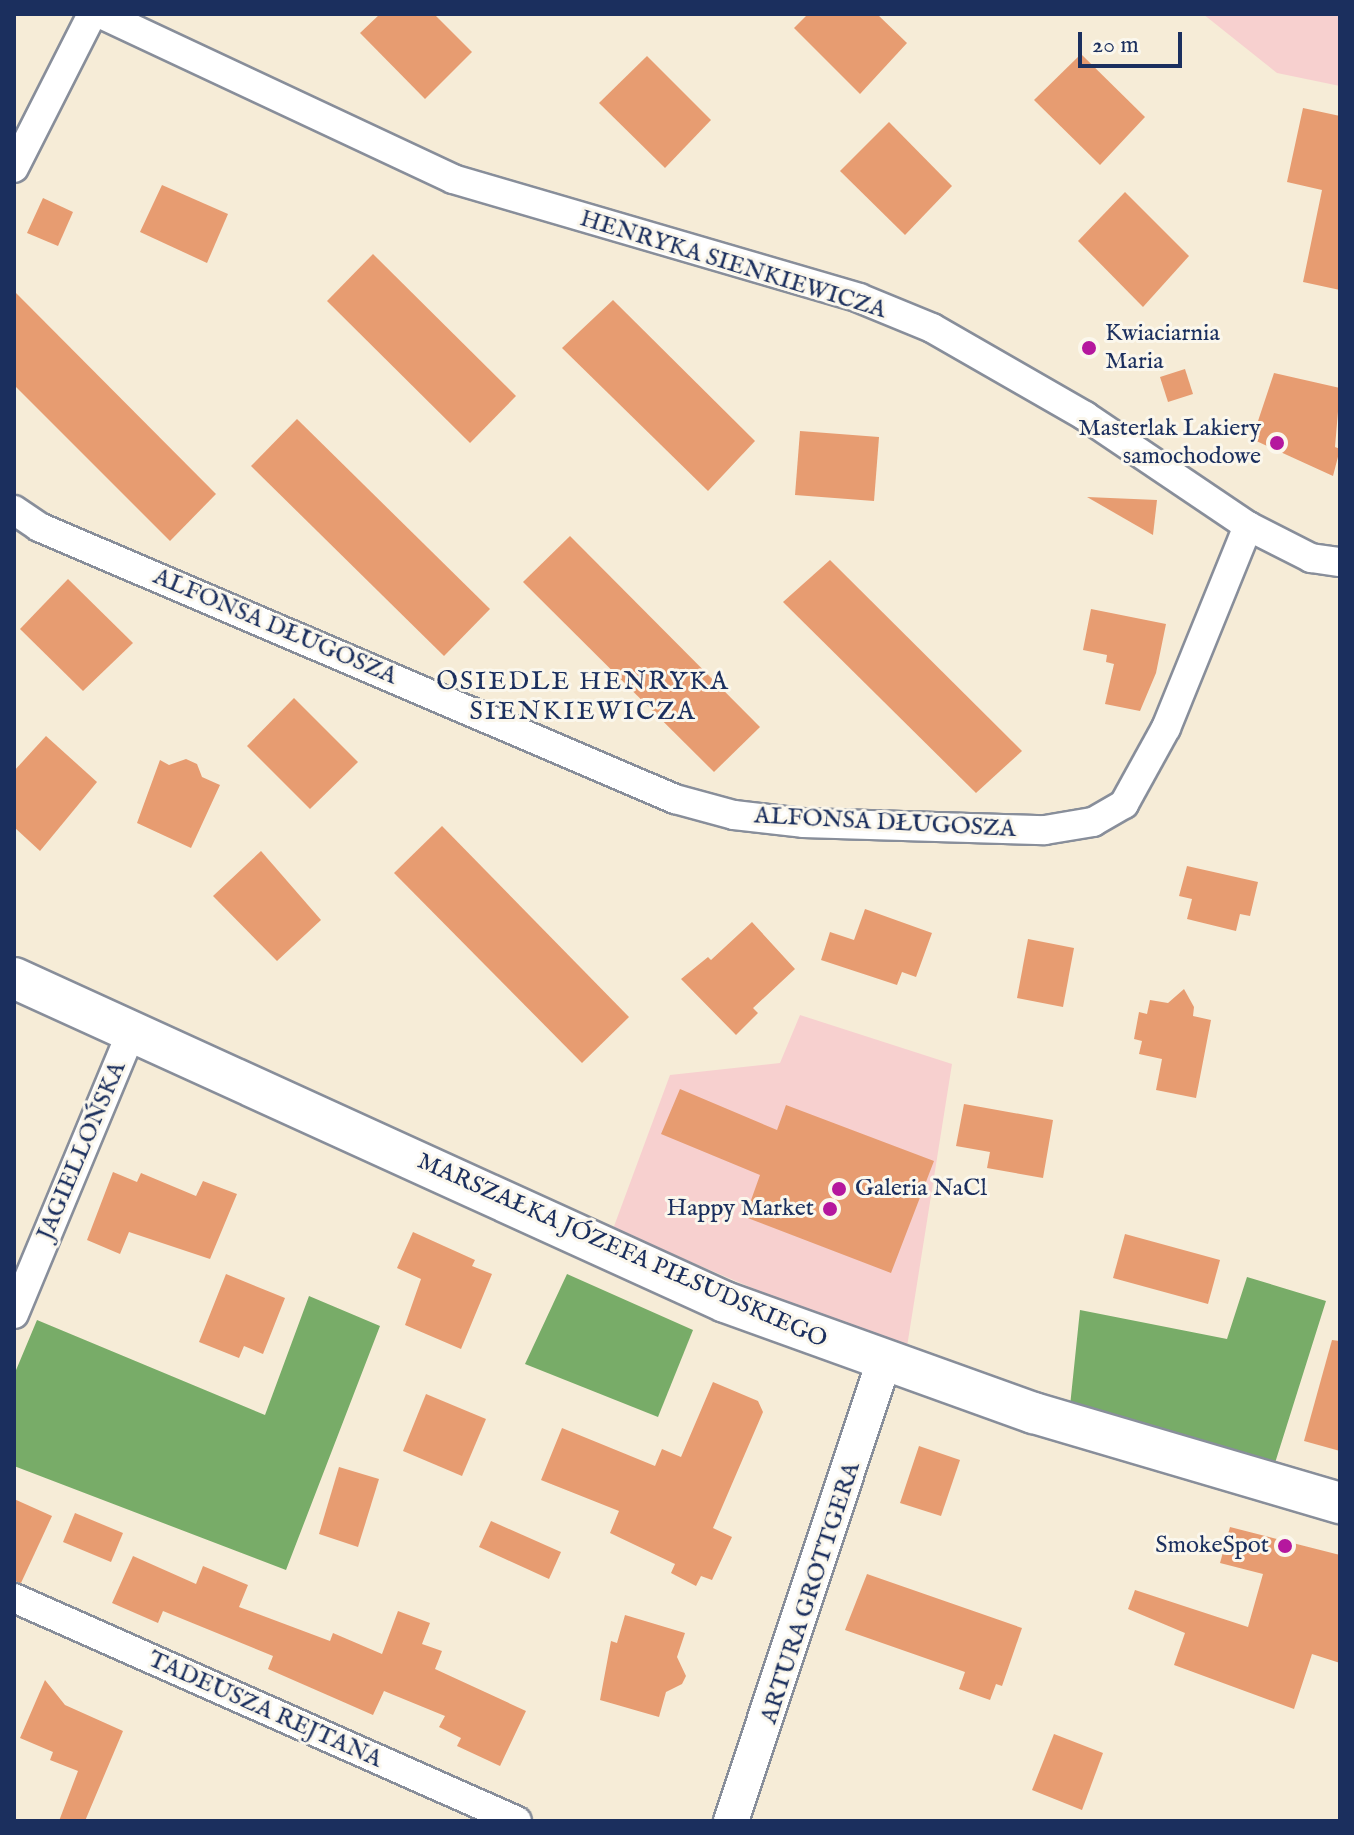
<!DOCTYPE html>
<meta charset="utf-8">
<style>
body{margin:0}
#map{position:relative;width:1354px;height:1835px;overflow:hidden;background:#f6ecd7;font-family:"IM FELL English",serif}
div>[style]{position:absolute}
.built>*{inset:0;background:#f7d0cf}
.forest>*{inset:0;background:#78ac68}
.building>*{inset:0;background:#e79c71}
.roads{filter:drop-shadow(2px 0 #888e9a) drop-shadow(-2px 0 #888e9a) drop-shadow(0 2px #888e9a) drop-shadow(0 -2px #888e9a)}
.minor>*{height:28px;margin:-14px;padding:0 14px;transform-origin:14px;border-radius:14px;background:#fff}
.tertiary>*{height:34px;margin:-17px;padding:0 17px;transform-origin:17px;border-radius:17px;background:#fff}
.secondary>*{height:40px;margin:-20px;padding:0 20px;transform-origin:20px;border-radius:20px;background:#fff}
.dots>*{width:22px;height:22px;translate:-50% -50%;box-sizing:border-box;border:4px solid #fbf7ec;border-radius:50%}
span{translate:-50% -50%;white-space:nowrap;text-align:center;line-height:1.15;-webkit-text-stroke:6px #fbf7ec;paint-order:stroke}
.street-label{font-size:24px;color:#1b2f5e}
.poi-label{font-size:24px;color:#1b2f5e}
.left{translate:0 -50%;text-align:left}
.right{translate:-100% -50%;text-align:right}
.neighbourhood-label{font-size:26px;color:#1b2f5e;letter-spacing:2px}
.frame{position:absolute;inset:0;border:16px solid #1b2f5e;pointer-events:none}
.scale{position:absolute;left:1078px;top:32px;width:104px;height:36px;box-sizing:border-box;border:4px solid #1b2f5e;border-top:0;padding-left:10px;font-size:24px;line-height:28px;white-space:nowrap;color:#1b2f5e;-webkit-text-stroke:6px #fbf7ec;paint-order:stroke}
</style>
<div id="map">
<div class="built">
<i style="clip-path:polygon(1203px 14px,1340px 14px,1340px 86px,1277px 73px)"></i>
<i style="clip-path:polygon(800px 1015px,952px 1064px,906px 1353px,613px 1229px,670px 1075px,780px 1063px)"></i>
</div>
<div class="forest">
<i style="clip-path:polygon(567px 1274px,693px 1330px,658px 1417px,525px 1364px)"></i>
<i style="clip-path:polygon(1247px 1277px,1326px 1301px,1275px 1463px,1070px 1406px,1080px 1310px,1227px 1339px)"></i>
<i style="clip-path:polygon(309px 1296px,380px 1326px,286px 1570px,14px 1466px,14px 1375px,37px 1320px,265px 1415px)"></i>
</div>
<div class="building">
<i style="clip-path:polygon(380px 14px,434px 14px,472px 52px,425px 99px,360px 33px)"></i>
<i style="clip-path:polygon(808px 14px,877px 14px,907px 43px,860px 94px,794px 28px)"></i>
<i style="clip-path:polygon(1081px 54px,1145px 117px,1100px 165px,1034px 100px)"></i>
<i style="clip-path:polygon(647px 56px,711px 120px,665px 168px,599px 103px)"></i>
<i style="clip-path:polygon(1303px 108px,1340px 116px,1340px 290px,1303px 282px,1322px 190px,1287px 182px)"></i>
<i style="clip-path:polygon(889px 122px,952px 186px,905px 235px,840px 171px)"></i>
<i style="clip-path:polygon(162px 185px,228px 214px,207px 263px,140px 232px)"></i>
<i style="clip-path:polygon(1125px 192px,1189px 256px,1143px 307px,1078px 241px)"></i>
<i style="clip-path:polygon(43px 198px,73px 212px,58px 246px,27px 233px)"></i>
<i style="clip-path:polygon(373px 254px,516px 396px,470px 443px,327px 301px)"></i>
<i style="clip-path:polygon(14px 291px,216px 494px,170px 541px,14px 385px)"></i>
<i style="clip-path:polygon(613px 300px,755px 441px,708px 491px,562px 348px)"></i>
<i style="clip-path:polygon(1185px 369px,1193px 394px,1168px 402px,1160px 377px)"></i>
<i style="clip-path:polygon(1274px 373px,1340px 388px,1335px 447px,1340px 449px,1333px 476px,1252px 439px)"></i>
<i style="clip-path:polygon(297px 419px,490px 609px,444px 656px,251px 466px)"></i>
<i style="clip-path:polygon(800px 431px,879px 437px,874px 501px,795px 495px)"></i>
<i style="clip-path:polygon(1087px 497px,1157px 500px,1153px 535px)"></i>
<i style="clip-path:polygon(570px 536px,760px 727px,714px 772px,523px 582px)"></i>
<i style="clip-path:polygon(830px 560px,1022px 751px,976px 793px,783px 602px)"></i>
<i style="clip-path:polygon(68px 579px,133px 643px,83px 691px,20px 629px)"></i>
<i style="clip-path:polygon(1091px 609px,1166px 624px,1156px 673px,1140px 711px,1105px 704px,1114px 664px,1106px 662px,1107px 655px,1083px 650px)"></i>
<i style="clip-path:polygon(294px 698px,358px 762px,310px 809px,247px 746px)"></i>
<i style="clip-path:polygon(46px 736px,97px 782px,40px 851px,14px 827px,14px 771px)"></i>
<i style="clip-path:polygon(186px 759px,197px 764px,202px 777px,220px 785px,191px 848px,137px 823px,160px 760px,169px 765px)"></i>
<i style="clip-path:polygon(442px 826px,629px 1017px,582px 1063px,394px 873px)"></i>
<i style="clip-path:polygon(261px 851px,321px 920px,277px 961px,213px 896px)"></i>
<i style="clip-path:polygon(1187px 866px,1258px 882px,1250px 916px,1240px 914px,1236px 931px,1187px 919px,1192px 899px,1179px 896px)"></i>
<i style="clip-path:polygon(865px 909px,932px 933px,916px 977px,902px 972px,897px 985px,821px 960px,830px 932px,854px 940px)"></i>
<i style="clip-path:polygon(752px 922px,795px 969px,753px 1008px,758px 1013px,736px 1035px,681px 979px,708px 957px,711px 960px)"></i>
<i style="clip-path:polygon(1028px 939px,1074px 948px,1063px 1007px,1017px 998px)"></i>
<i style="clip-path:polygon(1184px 989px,1194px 1007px,1193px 1016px,1211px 1020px,1196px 1098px,1156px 1090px,1162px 1059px,1139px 1054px,1142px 1041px,1134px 1039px,1139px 1012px,1147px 1014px,1150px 1000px,1168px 1003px)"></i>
<i style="clip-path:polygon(680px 1089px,777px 1130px,786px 1105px,934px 1161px,891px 1273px,745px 1217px,760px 1175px,661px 1134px)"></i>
<i style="clip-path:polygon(964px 1104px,1053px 1120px,1043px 1178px,987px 1168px,990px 1152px,956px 1146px)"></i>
<i style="clip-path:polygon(113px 1172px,137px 1182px,141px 1173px,196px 1196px,203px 1181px,237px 1194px,210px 1259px,129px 1232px,120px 1254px,87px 1240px)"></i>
<i style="clip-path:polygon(413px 1232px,475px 1260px,472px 1266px,492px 1274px,461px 1349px,405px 1325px,421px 1279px,397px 1268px)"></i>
<i style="clip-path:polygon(1125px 1234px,1220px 1260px,1208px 1304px,1113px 1278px)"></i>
<i style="clip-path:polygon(226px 1274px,285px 1298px,263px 1354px,244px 1346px,239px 1358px,199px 1342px)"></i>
<i style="clip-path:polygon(1332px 1340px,1340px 1341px,1340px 1451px,1304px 1441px)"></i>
<i style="clip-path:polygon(713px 1382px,758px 1401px,763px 1412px,713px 1528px,732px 1537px,712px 1580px,701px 1576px,696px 1586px,671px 1573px,675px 1564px,610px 1533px,619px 1511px,541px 1480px,562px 1428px,655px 1466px,662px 1449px,681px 1457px)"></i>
<i style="clip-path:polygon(426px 1394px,486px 1419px,462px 1476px,403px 1451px)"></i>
<i style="clip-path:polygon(919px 1446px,960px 1460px,941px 1516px,900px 1503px)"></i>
<i style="clip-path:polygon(339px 1467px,379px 1479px,358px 1547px,319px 1534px)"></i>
<i style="clip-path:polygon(14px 1499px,52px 1516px,21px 1583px,14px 1581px)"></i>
<i style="clip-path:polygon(75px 1513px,123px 1533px,111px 1562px,63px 1542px)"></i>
<i style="clip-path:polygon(491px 1521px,561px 1552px,549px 1579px,479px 1547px)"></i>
<i style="clip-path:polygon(1230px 1527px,1340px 1555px,1340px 1663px,1312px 1654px,1294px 1709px,1174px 1665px,1185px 1633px,1128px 1609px,1135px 1590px,1248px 1627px,1263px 1574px,1220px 1563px)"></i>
<i style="clip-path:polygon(133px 1556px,196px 1584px,203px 1566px,248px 1585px,239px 1607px,330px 1641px,333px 1633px,382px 1654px,398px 1611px,430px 1623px,422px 1644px,442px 1651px,435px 1669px,526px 1711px,500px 1766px,457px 1746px,461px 1738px,439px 1727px,445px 1716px,384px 1691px,373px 1715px,268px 1669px,273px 1656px,163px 1611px,158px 1623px,112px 1603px)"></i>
<i style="clip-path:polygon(867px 1574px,1022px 1628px,1002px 1686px,996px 1684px,990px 1700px,959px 1689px,965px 1672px,845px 1630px)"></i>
<i style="clip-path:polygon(625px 1615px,685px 1633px,677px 1657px,686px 1676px,682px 1684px,666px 1692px,659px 1717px,600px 1700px,611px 1641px,617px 1643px)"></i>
<i style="clip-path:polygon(45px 1680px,65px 1705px,123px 1731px,85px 1821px,59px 1821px,78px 1771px,50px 1760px,53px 1752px,20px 1738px)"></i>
<i style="clip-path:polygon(1054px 1734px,1103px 1753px,1082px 1810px,1032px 1790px)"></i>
</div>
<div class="roads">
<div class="minor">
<i style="left:101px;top:14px;width:389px;rotate:25.1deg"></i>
<i style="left:453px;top:179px;width:423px;rotate:16.3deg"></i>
<i style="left:859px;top:298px;width:79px;rotate:22.3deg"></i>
<i style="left:932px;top:328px;width:177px;rotate:29.9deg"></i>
<i style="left:1085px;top:416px;width:197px;rotate:34deg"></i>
<i style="left:1248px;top:526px;width:71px;rotate:26.9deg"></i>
<i style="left:1311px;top:558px;width:29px;rotate:8deg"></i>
<i style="left:14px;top:168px;width:173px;rotate:-63.1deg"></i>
<i style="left:14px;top:510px;width:30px;rotate:34deg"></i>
<i style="left:39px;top:527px;width:692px;rotate:23.16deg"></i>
<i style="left:675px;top:799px;width:61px;rotate:15.2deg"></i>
<i style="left:734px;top:815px;width:69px;rotate:6.6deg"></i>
<i style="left:803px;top:823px;width:242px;rotate:1.7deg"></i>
<i style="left:1045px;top:830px;width:49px;rotate:-9.5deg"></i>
<i style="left:1093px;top:822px;width:36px;rotate:-30deg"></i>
<i style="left:1124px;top:804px;width:87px;rotate:-61.1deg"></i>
<i style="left:1166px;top:728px;width:218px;rotate:-67.9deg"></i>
<i style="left:14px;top:1314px;width:304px;rotate:-67.4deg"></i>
<i style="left:14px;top:1598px;width:550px;rotate:23.91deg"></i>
</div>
<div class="tertiary">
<i style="left:731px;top:1821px;width:484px;rotate:-71.6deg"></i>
</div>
<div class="secondary">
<i style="left:14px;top:978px;width:781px;rotate:24.5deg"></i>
<i style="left:725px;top:1302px;width:328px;rotate:19.8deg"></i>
<i style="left:1034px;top:1413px;width:319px;rotate:16.4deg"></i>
</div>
</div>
<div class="dots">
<i style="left:1089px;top:348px;background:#b5179e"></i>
<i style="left:1277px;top:443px;background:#b5179e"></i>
<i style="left:839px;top:1189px;background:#b5179e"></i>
<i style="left:830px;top:1209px;background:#b5179e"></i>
<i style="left:1285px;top:1546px;background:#b5179e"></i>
</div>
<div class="street-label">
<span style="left:733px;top:265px;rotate:17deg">HENRYKA SIENKIEWICZA</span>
<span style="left:275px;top:627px;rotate:23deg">ALFONSA DŁUGOSZA</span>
<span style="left:885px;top:823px;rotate:3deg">ALFONSA DŁUGOSZA</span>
<span style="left:82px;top:1151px;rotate:-67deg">JAGIELLOŃSKA</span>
<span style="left:622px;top:1251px;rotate:24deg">MARSZAŁKA JÓZEFA PIŁSUDSKIEGO</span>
<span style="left:811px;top:1593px;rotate:-72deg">ARTURA GROTTGERA</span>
<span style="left:265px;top:1710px;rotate:24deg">TADEUSZA REJTANA</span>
</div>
<div class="poi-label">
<span class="left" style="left:1105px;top:348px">Kwiaciarnia<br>Maria</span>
<span class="right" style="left:1261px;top:443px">Masterlak Lakiery<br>samochodowe</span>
<span class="left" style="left:855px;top:1189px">Galeria NaCl</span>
<span class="right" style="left:814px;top:1209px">Happy Market</span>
<span class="right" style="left:1269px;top:1546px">SmokeSpot</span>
</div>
<div class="neighbourhood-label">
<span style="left:583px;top:697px">OSIEDLE HENRYKA<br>SIENKIEWICZA</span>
</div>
<div class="frame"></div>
<div class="scale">20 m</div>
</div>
